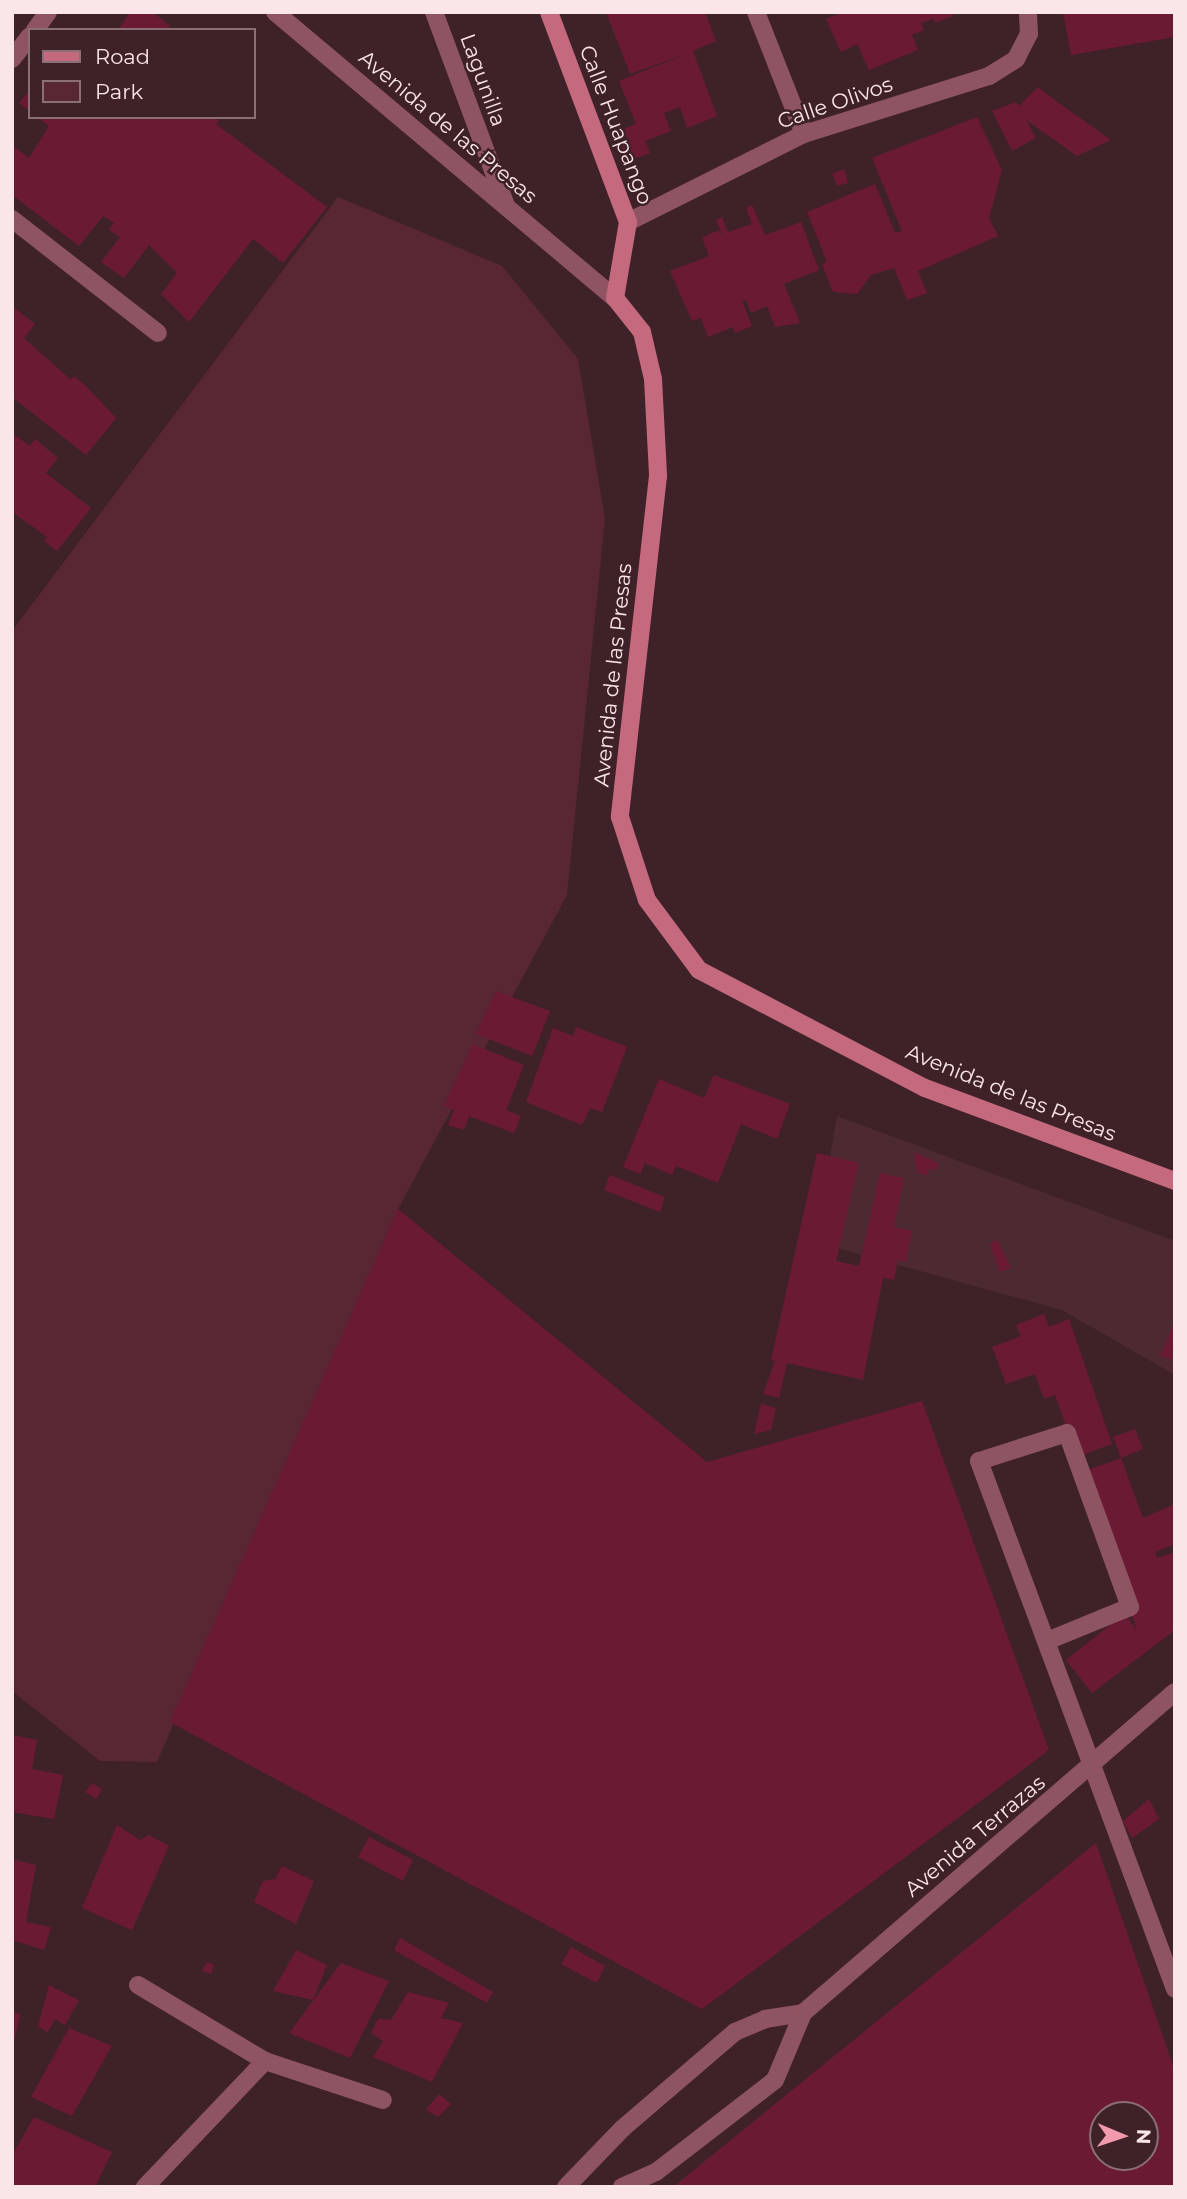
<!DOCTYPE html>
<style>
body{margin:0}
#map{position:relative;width:1187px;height:2199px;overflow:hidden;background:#3f2228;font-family:Montserrat,sans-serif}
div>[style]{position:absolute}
.built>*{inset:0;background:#4d2932}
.green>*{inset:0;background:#592733}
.building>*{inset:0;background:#6b1a34}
.service>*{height:18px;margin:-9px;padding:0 9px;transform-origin:9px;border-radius:9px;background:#8f5461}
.minor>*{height:18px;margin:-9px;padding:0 9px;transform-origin:9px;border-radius:9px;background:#8f5461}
.tertiary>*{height:18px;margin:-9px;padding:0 9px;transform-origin:9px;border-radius:9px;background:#8f5461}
.secondary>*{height:18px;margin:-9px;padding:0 9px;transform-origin:9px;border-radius:9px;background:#c5697e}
span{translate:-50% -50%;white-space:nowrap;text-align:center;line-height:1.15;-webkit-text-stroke:5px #3f2228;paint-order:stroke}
.street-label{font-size:21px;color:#fae6e9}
.frame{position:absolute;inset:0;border:14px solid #fae6e9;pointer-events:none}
.legend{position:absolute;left:28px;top:28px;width:228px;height:91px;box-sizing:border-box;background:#3f2228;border:2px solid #8a7075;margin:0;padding:9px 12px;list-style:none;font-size:21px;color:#fae6e9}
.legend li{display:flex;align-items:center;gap:14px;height:35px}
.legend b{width:35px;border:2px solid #8a7075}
.north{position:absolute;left:1089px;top:2101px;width:70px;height:70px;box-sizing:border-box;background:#3f2228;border:2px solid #8a7075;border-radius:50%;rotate:92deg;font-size:19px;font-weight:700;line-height:28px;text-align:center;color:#fae6e9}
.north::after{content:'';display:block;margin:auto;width:24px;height:32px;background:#f29aad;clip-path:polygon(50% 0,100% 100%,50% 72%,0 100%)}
</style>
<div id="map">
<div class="built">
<i style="clip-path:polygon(837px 1116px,1175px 1241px,1175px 1375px,1062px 1310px,815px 1242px)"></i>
</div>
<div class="green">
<i style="clip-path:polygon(338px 197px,502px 266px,578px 359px,605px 519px,567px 895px,398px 1209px,157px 1762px,100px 1761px,12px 1691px,12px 631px)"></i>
</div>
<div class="building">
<i style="clip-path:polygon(130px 12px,153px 12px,170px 26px,167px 30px,118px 30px)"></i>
<i style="clip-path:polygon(606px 12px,705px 12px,716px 41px,693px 51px,717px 116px,687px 128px,680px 107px,664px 113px,671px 131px,645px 141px,650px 153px,628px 161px,616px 132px,636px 124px,619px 81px,686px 54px,630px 74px)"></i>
<i style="clip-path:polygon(843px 12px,952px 12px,953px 16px,935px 23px,933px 19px,921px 23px,924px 30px,912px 35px,918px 50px,869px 70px,857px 44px,841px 52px,826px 19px)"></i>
<i style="clip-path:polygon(1063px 12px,1175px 12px,1175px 37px,1071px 55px)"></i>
<i style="clip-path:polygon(1038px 87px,1056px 101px,1111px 140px,1077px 156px,1026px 120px,1036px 138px,1012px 151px,992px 111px,1016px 102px,1019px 106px)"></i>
<i style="clip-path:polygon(30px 89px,30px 111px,19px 103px)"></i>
<i style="clip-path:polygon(37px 117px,214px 117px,219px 121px,216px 124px,327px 207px,283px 263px,253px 239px,189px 322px,161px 294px,177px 273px,149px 245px,124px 278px,101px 262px,120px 237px,109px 230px,114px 223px,110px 220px,103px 216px,79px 246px,12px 195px,12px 145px,29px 158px,49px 126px)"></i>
<i style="clip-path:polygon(977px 117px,1002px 170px,989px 218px,998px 236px,918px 271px,927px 293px,907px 300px,894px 268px,871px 275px,857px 294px,833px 292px,822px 264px,827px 262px,807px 212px,875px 184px,895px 233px,902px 231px,872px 158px)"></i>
<i style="clip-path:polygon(844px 169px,848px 183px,837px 186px,832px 174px)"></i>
<i style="clip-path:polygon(752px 205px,765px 235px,801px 222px,819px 270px,784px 284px,800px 323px,775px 327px,767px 306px,751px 313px,746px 300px,742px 301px,752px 326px,735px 333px,733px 327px,708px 337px,701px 318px,692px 321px,670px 271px,709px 256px,702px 238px,718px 230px,722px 235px,716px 220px,722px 217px,728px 232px,752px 224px,746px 208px)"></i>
<i style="clip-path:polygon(12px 306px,35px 324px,24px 338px,71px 380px,74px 376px,87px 387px,116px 418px,86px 455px,12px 397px)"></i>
<i style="clip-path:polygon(12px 433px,30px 446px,35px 439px,58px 458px,46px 473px,91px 508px,57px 551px,44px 541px,47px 537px,12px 512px)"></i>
<i style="clip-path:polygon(496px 991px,550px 1011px,532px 1056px,476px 1034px)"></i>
<i style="clip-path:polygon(576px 1027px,627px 1047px,602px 1112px,590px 1108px,582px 1125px,526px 1102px,553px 1028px,573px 1036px)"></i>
<i style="clip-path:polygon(473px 1044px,524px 1065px,506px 1110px,521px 1116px,514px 1133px,469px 1116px,464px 1130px,448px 1125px,454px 1110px,444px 1106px)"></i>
<i style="clip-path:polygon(714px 1075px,790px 1104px,777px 1139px,741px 1124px,718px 1183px,676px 1166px,672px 1175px,645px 1163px,640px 1174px,623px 1167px,659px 1079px,704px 1098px)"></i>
<i style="clip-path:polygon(914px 1152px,938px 1163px,937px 1170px,929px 1169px,928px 1175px,917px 1173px)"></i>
<i style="clip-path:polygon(817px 1153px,859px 1163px,836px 1261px,859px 1266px,880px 1173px,904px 1178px,894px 1227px,912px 1231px,906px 1262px,898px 1260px,894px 1280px,883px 1278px,863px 1380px,787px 1363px,779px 1398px,763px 1394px,775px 1361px,771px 1360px)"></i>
<i style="clip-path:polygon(610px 1175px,665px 1197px,660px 1212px,604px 1190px)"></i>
<i style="clip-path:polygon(398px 1209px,707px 1462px,922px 1401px,1049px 1750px,702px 2009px,170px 1722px)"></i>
<i style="clip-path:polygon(998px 1240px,1011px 1268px,999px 1272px,990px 1243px)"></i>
<i style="clip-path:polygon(1044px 1314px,1049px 1327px,1069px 1319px,1112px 1444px,1077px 1457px,1055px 1395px,1044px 1399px,1035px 1374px,1006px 1384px,992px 1347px,1021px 1336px,1016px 1325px)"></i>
<i style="clip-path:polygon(1175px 1320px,1175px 1361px,1160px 1356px)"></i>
<i style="clip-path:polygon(761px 1404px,776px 1408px,771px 1430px,754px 1434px)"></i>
<i style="clip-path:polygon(1135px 1429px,1143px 1449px,1121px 1458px,1113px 1437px)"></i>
<i style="clip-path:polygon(1121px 1458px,1143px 1518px,1175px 1504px,1175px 1544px,1155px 1552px,1157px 1558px,1175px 1552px,1175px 1630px,1092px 1693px,1066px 1660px,1124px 1614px,1137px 1630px,1082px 1472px)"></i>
<i style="clip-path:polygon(12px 1735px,37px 1740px,32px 1769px,63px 1775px,54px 1819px,12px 1812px)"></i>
<i style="clip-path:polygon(92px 1783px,102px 1789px,96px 1799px,85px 1792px)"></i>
<i style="clip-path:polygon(1149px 1799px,1159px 1819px,1132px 1838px,1123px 1821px)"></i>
<i style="clip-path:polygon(117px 1825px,140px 1840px,149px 1835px,169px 1846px,132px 1930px,82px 1908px)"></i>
<i style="clip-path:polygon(369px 1837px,413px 1860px,403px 1881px,358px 1857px)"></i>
<i style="clip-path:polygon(evenodd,1096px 1843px,1175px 2071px,1175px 2187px,673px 2187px,1096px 1843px,1103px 2115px,1145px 2115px,1145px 2157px,1103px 2157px,1103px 2115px)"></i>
<i style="clip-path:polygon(12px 1859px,36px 1865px,26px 1922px,51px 1927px,44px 1950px,15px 1941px,12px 1950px)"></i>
<i style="clip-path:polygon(282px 1866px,314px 1881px,296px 1924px,254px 1902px,263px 1881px,275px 1879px)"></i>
<i style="clip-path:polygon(400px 1938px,493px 1992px,487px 2003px,394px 1950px)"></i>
<i style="clip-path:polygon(571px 1947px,605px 1966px,597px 1983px,561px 1964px)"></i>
<i style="clip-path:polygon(296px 1950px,327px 1965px,313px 2000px,273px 1991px)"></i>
<i style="clip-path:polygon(207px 1962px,214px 1965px,211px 1974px,202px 1971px)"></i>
<i style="clip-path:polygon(341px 1963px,389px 1981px,350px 2058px,289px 2033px)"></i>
<i style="clip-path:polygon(49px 1985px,79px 2000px,65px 2025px,55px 2019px,48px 2032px,38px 2027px)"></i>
<i style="clip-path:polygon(408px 1992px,449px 2003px,441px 2018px,463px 2023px,432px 2082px,373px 2057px,383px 2041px,371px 2033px,378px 2019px,391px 2020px)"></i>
<i style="clip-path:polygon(12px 2012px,20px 2014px,13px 2047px,12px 2047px)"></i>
<i style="clip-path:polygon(69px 2028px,112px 2046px,72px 2116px,31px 2097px)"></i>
<i style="clip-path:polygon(439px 2094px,451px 2104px,438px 2117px,426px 2110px)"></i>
<i style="clip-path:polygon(34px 2117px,112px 2152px,95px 2187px,12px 2187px,12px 2155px)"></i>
</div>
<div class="service">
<i style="left:1047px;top:1641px;width:90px;rotate:-22.3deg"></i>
<i style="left:1130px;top:1607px;width:185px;rotate:-109.9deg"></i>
<i style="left:1067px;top:1433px;width:92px;rotate:162.3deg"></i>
<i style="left:979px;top:1461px;width:563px;rotate:69.63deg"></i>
</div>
<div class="minor">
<i style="left:434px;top:12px;width:204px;rotate:69.6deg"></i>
<i style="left:756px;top:12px;width:131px;rotate:68.5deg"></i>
<i style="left:35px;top:30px;width:22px;rotate:-54deg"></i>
<i style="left:12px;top:59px;width:29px;rotate:-52deg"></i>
<i style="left:12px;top:219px;width:185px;rotate:38deg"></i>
<i style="left:628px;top:222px;width:197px;rotate:-26.6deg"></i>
<i style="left:804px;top:134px;width:194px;rotate:-17.4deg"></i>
<i style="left:989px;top:76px;width:32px;rotate:-32deg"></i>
<i style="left:1016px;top:59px;width:28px;rotate:-63deg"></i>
<i style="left:1029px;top:34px;width:22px;rotate:-93deg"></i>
<i style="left:138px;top:1985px;width:148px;rotate:30.9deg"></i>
<i style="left:265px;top:2061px;width:124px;rotate:18.3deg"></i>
<i style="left:145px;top:2187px;width:174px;rotate:-46.4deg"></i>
</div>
<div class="tertiary">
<i style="left:275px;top:12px;width:444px;rotate:40.1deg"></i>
<i style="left:566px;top:2187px;width:82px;rotate:-46deg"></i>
<i style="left:623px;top:2128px;width:148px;rotate:-40.6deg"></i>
<i style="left:735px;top:2032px;width:33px;rotate:-23deg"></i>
<i style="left:765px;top:2019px;width:38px;rotate:-9deg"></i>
<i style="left:622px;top:2187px;width:37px;rotate:-24deg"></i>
<i style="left:656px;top:2172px;width:150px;rotate:-37.7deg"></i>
<i style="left:775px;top:2080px;width:73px;rotate:-67.3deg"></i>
<i style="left:803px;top:2013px;width:491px;rotate:-40.8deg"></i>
</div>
<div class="secondary">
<i style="left:549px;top:12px;width:224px;rotate:69.4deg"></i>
<i style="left:628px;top:222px;width:77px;rotate:99.7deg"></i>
<i style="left:615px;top:298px;width:43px;rotate:51.5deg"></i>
<i style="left:642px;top:332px;width:48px;rotate:76.8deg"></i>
<i style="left:653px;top:379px;width:97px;rotate:87deg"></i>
<i style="left:658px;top:476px;width:343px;rotate:96.4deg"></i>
<i style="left:620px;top:817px;width:87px;rotate:72deg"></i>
<i style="left:647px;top:900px;width:87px;rotate:53.4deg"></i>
<i style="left:699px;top:970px;width:255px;rotate:27.6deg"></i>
<i style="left:925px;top:1088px;width:267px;rotate:20.4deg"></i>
</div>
<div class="street-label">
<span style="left:483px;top:80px;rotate:70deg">Lagunilla</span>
<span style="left:835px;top:103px;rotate:-19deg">Calle Olivos</span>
<span style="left:616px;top:125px;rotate:69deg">Calle Huapango</span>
<span style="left:448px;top:127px;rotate:40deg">Avenida de las Presas</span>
<span style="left:613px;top:675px;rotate:-84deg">Avenida de las Presas</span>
<span style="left:1011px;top:1093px;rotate:22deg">Avenida de las Presas</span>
<span style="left:975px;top:1836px;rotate:-40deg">Avenida Terrazas</span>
</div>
<div class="frame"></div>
<ul class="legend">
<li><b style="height:9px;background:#c5697e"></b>Road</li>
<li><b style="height:19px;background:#592733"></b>Park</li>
</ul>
<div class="north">N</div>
</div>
